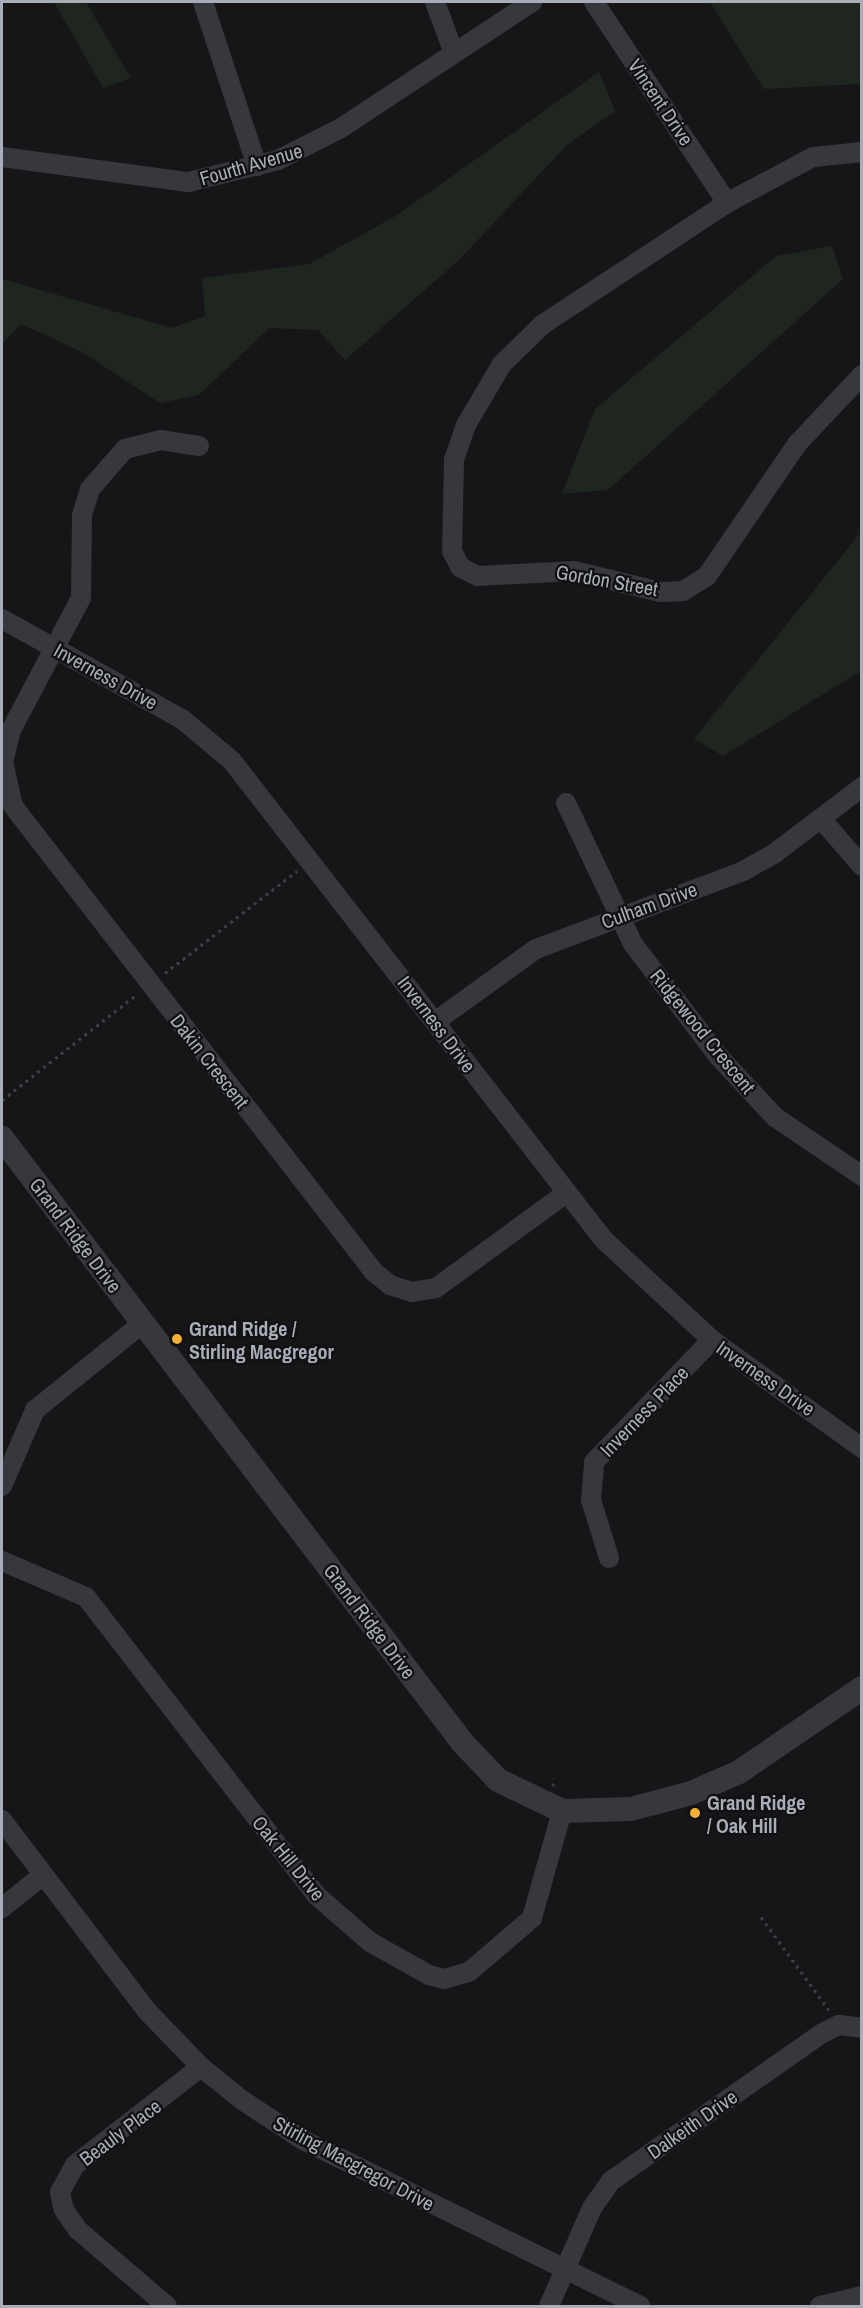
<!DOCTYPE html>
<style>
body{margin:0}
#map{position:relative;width:863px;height:2308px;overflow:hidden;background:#161618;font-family:"Archivo Narrow",sans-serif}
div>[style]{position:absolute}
.green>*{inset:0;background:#1e261f}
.path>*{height:3px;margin-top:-1.5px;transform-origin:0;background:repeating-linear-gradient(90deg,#3d3f44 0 3px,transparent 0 7.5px)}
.minor>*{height:20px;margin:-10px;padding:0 10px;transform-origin:10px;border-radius:10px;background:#37383d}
.tertiary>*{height:24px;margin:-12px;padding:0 12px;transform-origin:12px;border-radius:12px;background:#37383d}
.dots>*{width:16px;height:16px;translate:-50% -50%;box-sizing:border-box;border:3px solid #111113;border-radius:50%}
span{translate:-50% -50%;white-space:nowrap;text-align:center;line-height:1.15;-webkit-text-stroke:4.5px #111113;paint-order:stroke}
.street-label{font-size:20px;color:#a8adb8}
.poi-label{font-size:20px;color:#a8adb8;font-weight:700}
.left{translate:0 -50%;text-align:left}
.frame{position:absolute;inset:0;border:3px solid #a8adb8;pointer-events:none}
</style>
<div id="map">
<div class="green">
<i style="clip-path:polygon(54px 2px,86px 2px,131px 78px,103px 88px)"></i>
<i style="clip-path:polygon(710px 2px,861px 2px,861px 84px,764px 89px)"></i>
<i style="clip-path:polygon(599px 72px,615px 111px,567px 145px,459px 260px,345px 360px,318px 330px,269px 328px,199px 395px,160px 403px,82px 352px,21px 324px,2px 344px,2px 279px,172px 328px,205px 316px,202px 278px,309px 264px,397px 215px)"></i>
<i style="clip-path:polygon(832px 246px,843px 279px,608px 490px,562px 494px,595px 409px,776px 256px)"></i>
<i style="clip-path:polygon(861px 532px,861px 671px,723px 756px,694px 739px)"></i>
</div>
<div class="path">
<i style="left:165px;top:973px;width:167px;rotate:-37.7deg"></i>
<i style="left:2px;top:1100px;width:172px;rotate:-38.1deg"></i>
<i style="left:553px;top:1786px;width:8px;rotate:-83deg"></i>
<i style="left:761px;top:1917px;width:115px;rotate:53.8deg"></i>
</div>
<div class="minor">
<i style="left:203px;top:2px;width:173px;rotate:71.8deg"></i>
<i style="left:435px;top:2px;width:54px;rotate:69.6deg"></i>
<i style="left:594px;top:2px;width:241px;rotate:56.5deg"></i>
<i style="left:862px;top:152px;width:49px;rotate:174.2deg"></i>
<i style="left:813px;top:157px;width:98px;rotate:151.9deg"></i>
<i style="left:727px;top:203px;width:222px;rotate:146.6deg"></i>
<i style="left:542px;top:325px;width:56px;rotate:135.7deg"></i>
<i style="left:502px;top:364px;width:71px;rotate:120.5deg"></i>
<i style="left:466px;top:425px;width:36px;rotate:109deg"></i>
<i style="left:454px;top:459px;width:92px;rotate:91.2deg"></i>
<i style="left:452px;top:551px;width:18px;rotate:63deg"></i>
<i style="left:460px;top:567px;width:20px;rotate:27deg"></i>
<i style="left:478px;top:576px;width:96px;rotate:-3deg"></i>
<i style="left:574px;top:571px;width:89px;rotate:13.7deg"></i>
<i style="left:660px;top:592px;width:23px;rotate:-2deg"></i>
<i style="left:683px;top:591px;width:28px;rotate:-32deg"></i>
<i style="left:707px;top:576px;width:160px;rotate:-55.7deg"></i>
<i style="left:797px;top:444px;width:95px;rotate:-46.7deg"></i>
<i style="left:2px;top:157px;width:188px;rotate:7.7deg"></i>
<i style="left:188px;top:182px;width:93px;rotate:-13.7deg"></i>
<i style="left:278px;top:160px;width:71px;rotate:-26.9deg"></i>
<i style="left:341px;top:128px;width:229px;rotate:-33.4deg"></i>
<i style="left:199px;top:446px;width:38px;rotate:-171deg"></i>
<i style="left:161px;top:440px;width:37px;rotate:166deg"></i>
<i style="left:125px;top:449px;width:53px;rotate:131.2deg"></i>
<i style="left:90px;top:489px;width:28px;rotate:107deg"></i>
<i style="left:82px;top:516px;width:82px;rotate:90.7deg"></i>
<i style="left:81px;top:598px;width:149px;rotate:117.9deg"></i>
<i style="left:11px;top:730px;width:32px;rotate:104deg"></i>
<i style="left:3px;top:761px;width:46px;rotate:77.5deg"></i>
<i style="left:13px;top:806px;width:589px;rotate:52.24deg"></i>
<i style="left:374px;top:1272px;width:21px;rotate:39deg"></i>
<i style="left:390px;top:1285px;width:23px;rotate:18deg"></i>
<i style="left:412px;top:1292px;width:24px;rotate:-9deg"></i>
<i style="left:436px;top:1288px;width:160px;rotate:-36.1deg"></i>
<i style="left:2px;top:619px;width:206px;rotate:29.1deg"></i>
<i style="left:182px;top:719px;width:65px;rotate:40deg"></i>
<i style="left:232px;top:761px;width:606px;rotate:52.17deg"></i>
<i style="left:604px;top:1240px;width:147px;rotate:42.8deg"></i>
<i style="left:712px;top:1340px;width:185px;rotate:35.8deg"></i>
<i style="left:566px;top:803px;width:156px;rotate:64.6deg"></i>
<i style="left:633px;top:944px;width:142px;rotate:52.7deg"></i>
<i style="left:719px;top:1057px;width:82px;rotate:47deg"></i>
<i style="left:775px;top:1117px;width:105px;rotate:34.1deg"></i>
<i style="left:822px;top:820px;width:61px;rotate:49deg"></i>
<i style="left:436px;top:1021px;width:123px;rotate:-35.8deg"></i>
<i style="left:536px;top:949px;width:221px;rotate:-20.6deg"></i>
<i style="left:743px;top:871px;width:37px;rotate:-29deg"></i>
<i style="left:775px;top:853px;width:109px;rotate:-37.2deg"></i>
<i style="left:2px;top:1486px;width:83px;rotate:-66.5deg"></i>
<i style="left:35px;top:1410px;width:139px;rotate:-38.9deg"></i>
<i style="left:609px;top:1558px;width:61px;rotate:-107.2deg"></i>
<i style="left:591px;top:1500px;width:38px;rotate:-85deg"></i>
<i style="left:594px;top:1462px;width:170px;rotate:-46deg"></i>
<i style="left:2px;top:1561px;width:91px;rotate:23.2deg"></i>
<i style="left:86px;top:1597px;width:376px;rotate:52.3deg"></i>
<i style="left:316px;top:1895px;width:72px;rotate:41deg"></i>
<i style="left:370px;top:1942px;width:68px;rotate:29.2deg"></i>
<i style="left:429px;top:1975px;width:16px;rotate:15deg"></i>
<i style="left:444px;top:1979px;width:26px;rotate:-16deg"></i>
<i style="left:469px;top:1972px;width:83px;rotate:-40.6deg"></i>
<i style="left:532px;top:1918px;width:111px;rotate:-74.3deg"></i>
<i style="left:2px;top:1820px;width:240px;rotate:52.8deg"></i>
<i style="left:147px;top:2011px;width:78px;rotate:46deg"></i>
<i style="left:201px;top:2067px;width:53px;rotate:38.8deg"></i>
<i style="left:242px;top:2100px;width:73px;rotate:33.3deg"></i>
<i style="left:303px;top:2140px;width:376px;rotate:26.2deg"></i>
<i style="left:2px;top:1908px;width:51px;rotate:-38.7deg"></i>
<i style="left:167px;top:2306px;width:117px;rotate:-139.5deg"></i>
<i style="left:78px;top:2230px;width:24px;rotate:-125deg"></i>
<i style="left:64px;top:2210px;width:18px;rotate:-103deg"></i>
<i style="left:60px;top:2192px;width:31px;rotate:-61deg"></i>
<i style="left:75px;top:2165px;width:160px;rotate:-37.9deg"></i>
<i style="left:549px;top:2306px;width:107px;rotate:-66.3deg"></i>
<i style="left:592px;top:2208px;width:33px;rotate:-55deg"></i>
<i style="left:611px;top:2181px;width:256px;rotate:-35deg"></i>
<i style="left:821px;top:2034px;width:20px;rotate:-27deg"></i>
<i style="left:839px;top:2025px;width:23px;rotate:7deg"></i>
<i style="left:820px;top:2306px;width:43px;rotate:-13.4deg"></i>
</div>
<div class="tertiary">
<i style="left:2px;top:1138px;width:759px;rotate:52.71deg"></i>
<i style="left:462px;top:1742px;width:52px;rotate:46.5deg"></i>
<i style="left:498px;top:1780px;width:71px;rotate:25.8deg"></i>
<i style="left:562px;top:1811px;width:69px;rotate:-1.7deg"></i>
<i style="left:631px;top:1809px;width:62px;rotate:-14.9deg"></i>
<i style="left:691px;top:1793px;width:52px;rotate:-23.6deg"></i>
<i style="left:739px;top:1772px;width:149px;rotate:-34.3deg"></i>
</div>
<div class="dots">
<i style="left:177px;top:1339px;background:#f2b134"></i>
<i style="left:695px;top:1813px;background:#f2b134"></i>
</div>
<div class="street-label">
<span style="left:661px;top:102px;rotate:56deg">Vincent Drive</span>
<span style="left:251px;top:164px;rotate:-16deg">Fourth Avenue</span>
<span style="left:607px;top:580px;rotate:10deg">Gordon Street</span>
<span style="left:106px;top:676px;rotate:29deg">Inverness Drive</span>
<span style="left:649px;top:905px;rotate:-20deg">Culham Drive</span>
<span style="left:437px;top:1024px;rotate:53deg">Inverness Drive</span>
<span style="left:703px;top:1031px;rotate:51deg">Ridgewood Crescent</span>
<span style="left:210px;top:1061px;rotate:52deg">Dakin Crescent</span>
<span style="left:76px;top:1235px;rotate:53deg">Grand Ridge Drive</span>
<span style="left:766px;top:1378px;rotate:35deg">Inverness Drive</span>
<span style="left:644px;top:1411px;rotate:-46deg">Inverness Place</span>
<span style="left:370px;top:1621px;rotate:53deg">Grand Ridge Drive</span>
<span style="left:289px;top:1858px;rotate:51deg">Oak Hill Drive</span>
<span style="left:692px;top:2124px;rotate:-35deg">Dalkeith Drive</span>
<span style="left:120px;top:2132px;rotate:-37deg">Beauly Place</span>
<span style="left:354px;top:2163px;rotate:28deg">Stirling Macgregor Drive</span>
</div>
<div class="poi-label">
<span class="left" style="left:189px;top:1340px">Grand Ridge /<br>Stirling Macgregor</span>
<span class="left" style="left:707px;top:1814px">Grand Ridge<br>/ Oak Hill</span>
</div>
<div class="frame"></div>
</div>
